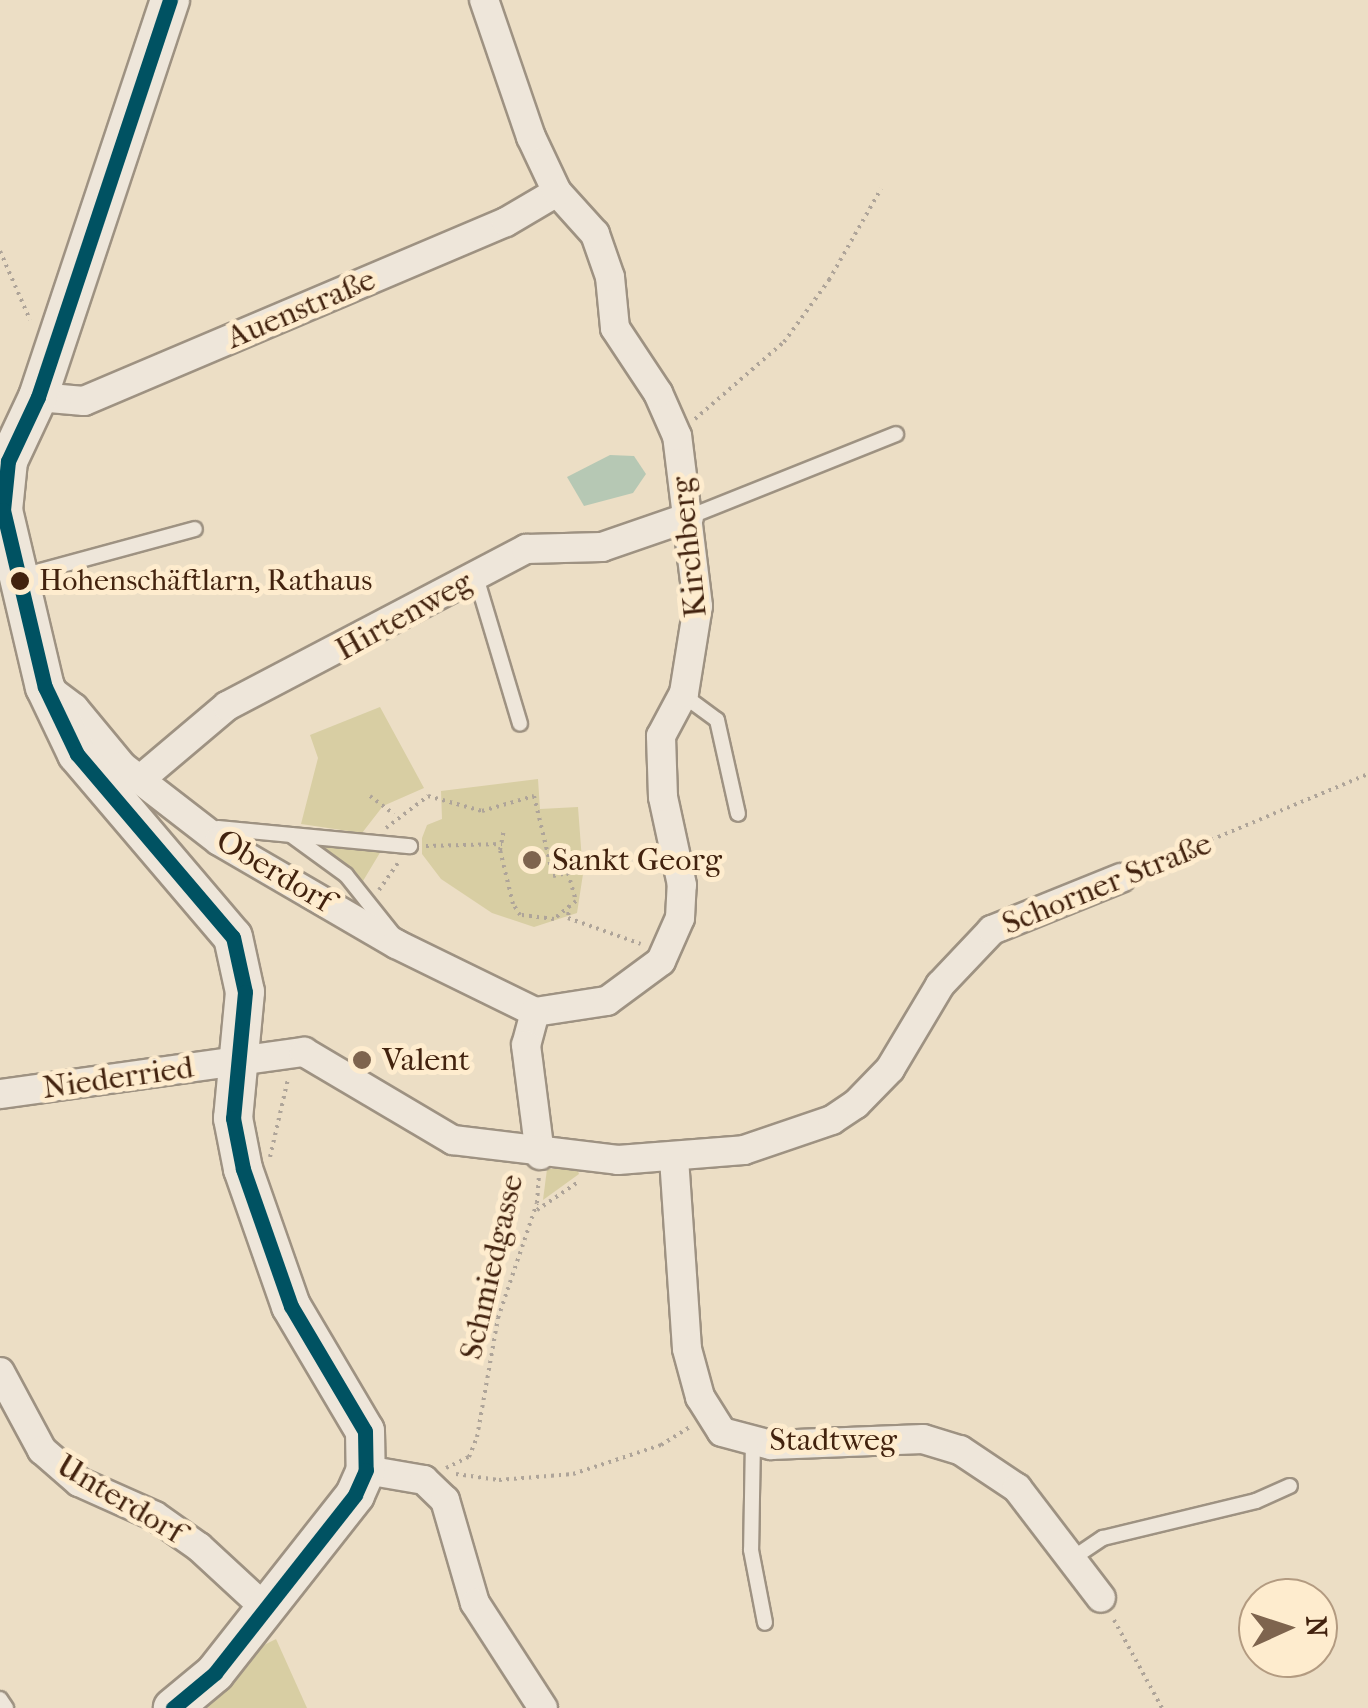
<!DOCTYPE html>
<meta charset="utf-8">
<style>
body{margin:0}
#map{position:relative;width:1368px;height:1708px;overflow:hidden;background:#ecdec5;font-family:"IM FELL French Canon",serif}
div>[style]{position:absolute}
.green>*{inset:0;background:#d8cea3}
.water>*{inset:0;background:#b6c8b4}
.path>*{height:4px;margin-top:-2px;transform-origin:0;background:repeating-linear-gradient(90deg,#aea499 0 2.5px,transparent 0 7.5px)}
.roads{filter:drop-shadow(2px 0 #9e9282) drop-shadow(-2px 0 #9e9282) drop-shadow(0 2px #9e9282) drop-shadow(0 -2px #9e9282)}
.service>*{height:14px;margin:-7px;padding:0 7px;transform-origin:7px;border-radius:7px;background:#eee6da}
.minor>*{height:28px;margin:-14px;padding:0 14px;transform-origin:14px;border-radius:14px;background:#eee6da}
.secondary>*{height:38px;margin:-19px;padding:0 19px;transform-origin:19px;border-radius:19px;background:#eee6da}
.bus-1>*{height:15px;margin:-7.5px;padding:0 7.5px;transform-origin:7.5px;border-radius:7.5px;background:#005262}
.dots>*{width:28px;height:28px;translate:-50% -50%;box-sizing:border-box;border:5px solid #feecce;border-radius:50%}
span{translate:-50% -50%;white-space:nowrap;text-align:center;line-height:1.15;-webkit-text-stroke:10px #feecce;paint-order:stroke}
.bus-label{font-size:30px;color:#42220e}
.left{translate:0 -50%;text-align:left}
.street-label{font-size:32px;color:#42220e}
.poi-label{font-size:32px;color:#42220e}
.north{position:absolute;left:1238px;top:1578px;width:100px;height:100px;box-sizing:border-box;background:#feecce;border:2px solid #b39b81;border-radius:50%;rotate:87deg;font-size:28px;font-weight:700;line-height:40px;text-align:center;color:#42220e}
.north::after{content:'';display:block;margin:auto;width:35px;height:45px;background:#7e644e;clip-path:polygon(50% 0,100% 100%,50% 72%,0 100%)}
</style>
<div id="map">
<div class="green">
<i style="clip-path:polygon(380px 707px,424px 788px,383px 806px,362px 833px,301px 824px,318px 758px,310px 735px)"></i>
<i style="clip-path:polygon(538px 779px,540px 809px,578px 807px,583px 874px,577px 913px,534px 927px,492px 913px,441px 879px,422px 854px,422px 838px,427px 825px,442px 819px,441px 791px)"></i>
<i style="clip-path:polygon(309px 842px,328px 845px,381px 851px,360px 886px)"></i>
<i style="clip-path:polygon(577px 1168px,579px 1174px,543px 1200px,547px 1169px)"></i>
<i style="clip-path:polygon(276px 1639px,307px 1708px,197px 1708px,258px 1648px)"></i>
</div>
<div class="water">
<i style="clip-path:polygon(610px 455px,634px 456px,646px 474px,633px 493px,584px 506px,567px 477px)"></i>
</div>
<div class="path">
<i style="left:0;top:251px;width:75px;rotate:66.5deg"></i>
<i style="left:695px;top:419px;width:118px;rotate:-40.9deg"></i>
<i style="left:784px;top:342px;width:77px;rotate:-54deg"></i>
<i style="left:829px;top:280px;width:105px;rotate:-60.3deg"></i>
<i style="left:370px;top:796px;width:30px;rotate:37deg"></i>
<i style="left:386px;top:828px;width:53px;rotate:-37.3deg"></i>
<i style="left:428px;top:796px;width:56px;rotate:15.5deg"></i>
<i style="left:482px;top:811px;width:54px;rotate:-16.1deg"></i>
<i style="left:534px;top:796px;width:82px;rotate:76.6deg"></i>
<i style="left:553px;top:876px;width:15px;rotate:-11deg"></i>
<i style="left:568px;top:873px;width:29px;rotate:74deg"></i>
<i style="left:576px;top:901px;width:28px;rotate:141deg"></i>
<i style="left:554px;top:919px;width:34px;rotate:-173deg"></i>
<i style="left:520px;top:915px;width:13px;rotate:-122deg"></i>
<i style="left:513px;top:904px;width:56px;rotate:-103.5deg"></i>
<i style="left:500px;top:850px;width:21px;rotate:-79deg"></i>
<i style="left:426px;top:846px;width:76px;rotate:-1.5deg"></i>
<i style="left:1142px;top:869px;width:245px;rotate:-22.8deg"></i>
<i style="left:379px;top:890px;width:35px;rotate:-55deg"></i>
<i style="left:569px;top:905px;width:13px;rotate:94deg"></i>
<i style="left:568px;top:918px;width:77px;rotate:19.6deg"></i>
<i style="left:270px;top:1157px;width:80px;rotate:-77deg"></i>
<i style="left:537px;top:1210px;width:50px;rotate:-34.3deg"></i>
<i style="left:446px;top:1468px;width:25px;rotate:-26deg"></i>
<i style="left:469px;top:1457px;width:22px;rotate:-68deg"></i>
<i style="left:477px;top:1437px;width:121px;rotate:-80deg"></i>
<i style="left:498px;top:1318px;width:121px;rotate:-71.3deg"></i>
<i style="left:537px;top:1203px;width:26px;rotate:-86deg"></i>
<i style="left:456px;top:1474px;width:43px;rotate:7.9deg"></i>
<i style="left:499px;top:1480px;width:74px;rotate:-4.6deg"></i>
<i style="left:573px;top:1474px;width:93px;rotate:-18.2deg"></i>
<i style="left:661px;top:1445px;width:34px;rotate:-32deg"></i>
<i style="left:1114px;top:1620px;width:100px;rotate:61.4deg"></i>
</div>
<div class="roads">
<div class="service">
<i style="left:689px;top:517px;width:223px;rotate:-21.8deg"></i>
<i style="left:22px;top:576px;width:179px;rotate:-15.2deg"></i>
<i style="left:476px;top:577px;width:153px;rotate:73.3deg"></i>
<i style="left:683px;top:695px;width:42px;rotate:36.3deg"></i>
<i style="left:717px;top:720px;width:96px;rotate:77.4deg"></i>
<i style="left:218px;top:828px;width:193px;rotate:5.4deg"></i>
<i style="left:291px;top:835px;width:68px;rotate:36deg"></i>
<i style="left:346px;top:875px;width:75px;rotate:51.5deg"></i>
<i style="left:753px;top:1440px;width:110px;rotate:91deg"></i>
<i style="left:751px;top:1550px;width:74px;rotate:79.1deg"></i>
<i style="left:1073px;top:1558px;width:36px;rotate:-34deg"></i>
<i style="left:1103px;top:1538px;width:157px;rotate:-13.6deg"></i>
<i style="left:1256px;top:1501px;width:37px;rotate:-24deg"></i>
<i style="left:0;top:1699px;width:11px;rotate:56deg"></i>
</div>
<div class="minor">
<i style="left:38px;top:397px;width:46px;rotate:5deg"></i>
<i style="left:84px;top:401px;width:458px;rotate:-23deg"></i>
<i style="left:506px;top:222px;width:59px;rotate:-30.5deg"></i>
<i style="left:50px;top:690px;width:30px;rotate:37deg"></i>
<i style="left:74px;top:708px;width:75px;rotate:50.4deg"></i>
<i style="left:122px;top:766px;width:123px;rotate:37.7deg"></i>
<i style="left:219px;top:841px;width:205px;rotate:30.2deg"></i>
<i style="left:396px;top:944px;width:155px;rotate:26.1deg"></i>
<i style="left:535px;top:1012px;width:73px;rotate:-8.7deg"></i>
<i style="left:607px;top:1001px;width:67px;rotate:-36.5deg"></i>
<i style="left:661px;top:961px;width:47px;rotate:-66.2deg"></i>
<i style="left:680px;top:918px;width:33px;rotate:-87deg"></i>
<i style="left:682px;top:885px;width:90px;rotate:-102.2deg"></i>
<i style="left:663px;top:797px;width:61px;rotate:-91.9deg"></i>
<i style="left:661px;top:736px;width:49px;rotate:-61.9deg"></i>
<i style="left:684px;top:693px;width:88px;rotate:-80.9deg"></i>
<i style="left:698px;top:606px;width:171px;rotate:-97deg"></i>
<i style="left:677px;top:436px;width:47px;rotate:-113.8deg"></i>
<i style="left:658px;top:393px;width:78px;rotate:-123.5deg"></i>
<i style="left:615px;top:328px;width:51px;rotate:-95.6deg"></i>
<i style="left:610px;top:277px;width:46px;rotate:-109.2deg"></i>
<i style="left:595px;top:234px;width:57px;rotate:-132.1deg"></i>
<i style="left:557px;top:192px;width:61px;rotate:-115.3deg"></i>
<i style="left:531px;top:137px;width:145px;rotate:-108.9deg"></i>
<i style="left:143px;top:777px;width:110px;rotate:-40.2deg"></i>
<i style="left:227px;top:706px;width:338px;rotate:-27.7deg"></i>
<i style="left:526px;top:549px;width:76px;rotate:-1.5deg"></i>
<i style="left:602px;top:547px;width:92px;rotate:-19deg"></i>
<i style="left:535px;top:1012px;width:34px;rotate:105deg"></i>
<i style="left:526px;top:1045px;width:111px;rotate:82.7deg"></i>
<i style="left:0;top:1094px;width:307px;rotate:-7.9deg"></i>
<i style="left:304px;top:1052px;width:173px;rotate:30.6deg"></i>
<i style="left:453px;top:1140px;width:166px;rotate:6.9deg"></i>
<i style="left:618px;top:1160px;width:126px;rotate:-4.5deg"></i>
<i style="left:744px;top:1150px;width:93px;rotate:-18.8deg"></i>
<i style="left:832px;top:1120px;width:29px;rotate:-34deg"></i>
<i style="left:856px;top:1104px;width:49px;rotate:-45.8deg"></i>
<i style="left:890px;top:1069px;width:98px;rotate:-59.2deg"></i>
<i style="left:940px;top:985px;width:76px;rotate:-46.6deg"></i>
<i style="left:992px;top:930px;width:139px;rotate:-22deg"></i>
<i style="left:674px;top:1158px;width:191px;rotate:86.1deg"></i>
<i style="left:687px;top:1349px;width:50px;rotate:74.8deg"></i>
<i style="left:700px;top:1397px;width:41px;rotate:57.8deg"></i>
<i style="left:722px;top:1432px;width:51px;rotate:14.9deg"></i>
<i style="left:771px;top:1445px;width:152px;rotate:-2.3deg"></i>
<i style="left:923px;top:1439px;width:39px;rotate:17deg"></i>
<i style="left:960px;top:1450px;width:69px;rotate:33.7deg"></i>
<i style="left:1017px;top:1488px;width:138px;rotate:52.6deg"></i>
<i style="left:0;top:1372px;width:89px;rotate:61.7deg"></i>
<i style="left:42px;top:1450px;width:49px;rotate:40.9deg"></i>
<i style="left:79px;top:1482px;width:83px;rotate:24.1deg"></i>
<i style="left:155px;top:1516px;width:54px;rotate:35.2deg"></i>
<i style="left:199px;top:1547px;width:88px;rotate:42.7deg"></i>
<i style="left:366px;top:1470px;width:59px;rotate:9.8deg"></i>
<i style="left:424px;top:1480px;width:29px;rotate:44deg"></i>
<i style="left:445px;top:1500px;width:107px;rotate:73.8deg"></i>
<i style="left:475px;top:1603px;width:125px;rotate:57.1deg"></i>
</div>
<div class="secondary">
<i style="left:170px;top:0;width:418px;rotate:108.4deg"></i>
<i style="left:38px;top:397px;width:71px;rotate:115.1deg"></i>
<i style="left:8px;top:461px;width:49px;rotate:95.8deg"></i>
<i style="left:3px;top:510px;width:182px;rotate:76.7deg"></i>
<i style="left:45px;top:687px;width:74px;rotate:64.5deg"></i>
<i style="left:77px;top:754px;width:240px;rotate:49.6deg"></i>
<i style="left:233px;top:937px;width:56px;rotate:77.7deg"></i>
<i style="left:245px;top:992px;width:127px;rotate:95.4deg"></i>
<i style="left:233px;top:1118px;width:52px;rotate:78.9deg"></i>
<i style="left:243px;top:1169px;width:145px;rotate:70.7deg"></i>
<i style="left:291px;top:1306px;width:145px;rotate:59.4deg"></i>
<i style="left:365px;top:1431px;width:39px;rotate:89deg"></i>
<i style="left:366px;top:1470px;width:27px;rotate:114deg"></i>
<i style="left:355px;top:1495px;width:226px;rotate:128.2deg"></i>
<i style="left:215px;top:1673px;width:55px;rotate:140.2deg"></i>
</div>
</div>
<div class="bus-1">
<i style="left:170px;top:0;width:418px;rotate:108.4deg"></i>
<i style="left:38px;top:397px;width:71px;rotate:115.1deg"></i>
<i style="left:8px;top:461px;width:49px;rotate:95.8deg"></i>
<i style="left:3px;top:510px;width:182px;rotate:76.7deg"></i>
<i style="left:45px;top:687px;width:74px;rotate:64.5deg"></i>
<i style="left:77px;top:754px;width:240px;rotate:49.6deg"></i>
<i style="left:233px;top:937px;width:56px;rotate:77.7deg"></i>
<i style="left:245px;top:992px;width:127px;rotate:95.4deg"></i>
<i style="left:233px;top:1118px;width:52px;rotate:78.9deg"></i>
<i style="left:243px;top:1169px;width:145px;rotate:70.7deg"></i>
<i style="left:291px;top:1306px;width:145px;rotate:59.4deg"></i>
<i style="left:365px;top:1431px;width:39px;rotate:89deg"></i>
<i style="left:366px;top:1470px;width:27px;rotate:114deg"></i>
<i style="left:355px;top:1495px;width:226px;rotate:128.2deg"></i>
<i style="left:215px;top:1673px;width:55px;rotate:140.2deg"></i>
</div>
<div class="dots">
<i style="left:20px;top:581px;background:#42220e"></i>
<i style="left:532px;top:860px;background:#7e644e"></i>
<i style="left:362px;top:1060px;background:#7e644e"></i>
</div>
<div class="bus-label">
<span class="left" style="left:39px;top:581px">Hohenschäftlarn, Rathaus</span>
</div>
<div class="street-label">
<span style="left:301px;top:309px;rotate:-23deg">Auenstraße</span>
<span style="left:689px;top:547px;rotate:-96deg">Kirchberg</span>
<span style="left:404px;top:616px;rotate:-29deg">Hirtenweg</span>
<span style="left:274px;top:871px;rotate:31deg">Oberdorf</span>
<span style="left:1107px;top:884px;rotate:-22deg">Schorner Straße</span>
<span style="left:118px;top:1078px;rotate:-8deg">Niederried</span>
<span style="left:492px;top:1267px;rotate:-77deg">Schmiedgasse</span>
<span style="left:833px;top:1440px">Stadtweg</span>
<span style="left:120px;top:1499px;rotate:31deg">Unterdorf</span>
</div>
<div class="poi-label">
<span class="left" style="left:552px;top:860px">Sankt Georg</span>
<span class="left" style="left:382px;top:1060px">Valent</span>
</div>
<div class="north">N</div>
</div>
